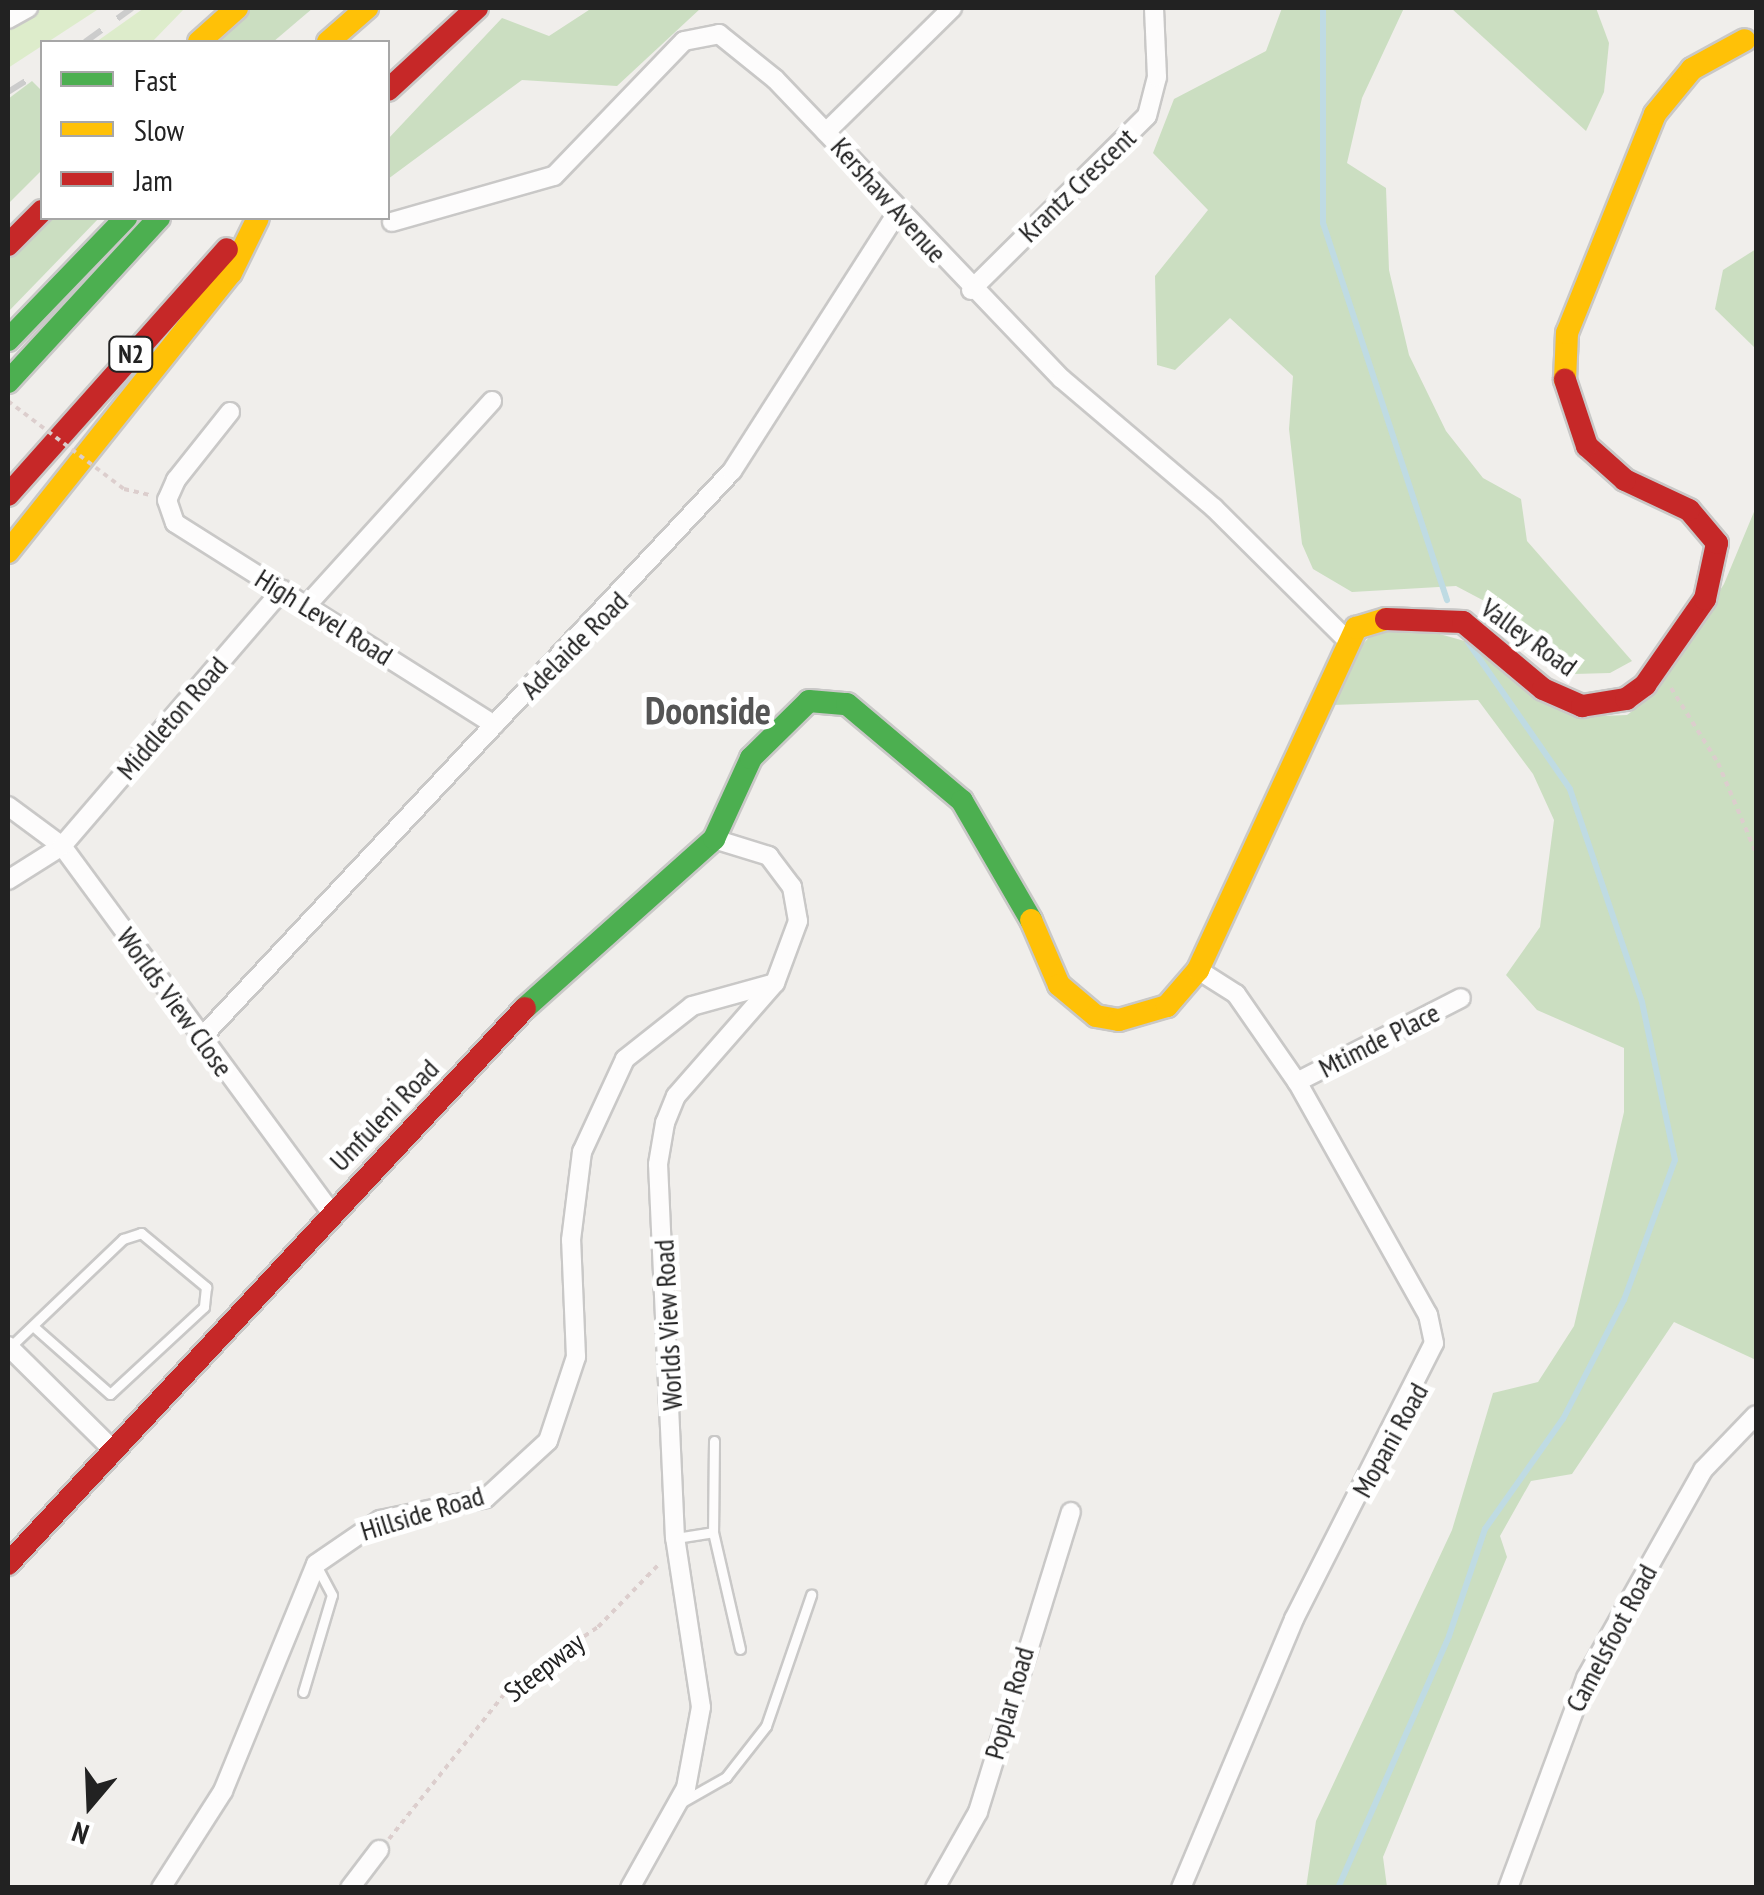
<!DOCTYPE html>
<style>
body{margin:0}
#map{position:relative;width:1764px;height:1895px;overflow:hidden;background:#f0eeeb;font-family:"PT Sans Narrow",sans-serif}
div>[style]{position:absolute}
.grass>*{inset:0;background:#ddeccb}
.forest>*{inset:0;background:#cbdec1}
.stream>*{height:6px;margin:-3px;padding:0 3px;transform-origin:3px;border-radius:3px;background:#bfdbe3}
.path>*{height:4px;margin-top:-2px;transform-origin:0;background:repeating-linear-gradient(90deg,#dccecd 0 5px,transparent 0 10px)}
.roads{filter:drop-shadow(2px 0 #c9c8c7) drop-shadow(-2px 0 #c9c8c7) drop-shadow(0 2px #c9c8c7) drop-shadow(0 -2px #c9c8c7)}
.lane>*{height:9px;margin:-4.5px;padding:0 4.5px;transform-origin:4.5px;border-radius:4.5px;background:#fdfcfc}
.street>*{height:18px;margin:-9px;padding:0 9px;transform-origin:9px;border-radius:9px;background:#fdfcfc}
.fast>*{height:22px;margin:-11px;padding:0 11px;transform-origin:11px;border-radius:11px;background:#4caf50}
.slow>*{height:22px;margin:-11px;padding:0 11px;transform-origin:11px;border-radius:11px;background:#ffc107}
.jam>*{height:22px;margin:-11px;padding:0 11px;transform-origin:11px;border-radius:11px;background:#c62828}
.rail>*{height:6px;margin-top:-3px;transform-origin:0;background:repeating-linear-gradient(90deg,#ccc 0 20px,transparent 0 40px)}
.path-bridge>*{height:4px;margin-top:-2px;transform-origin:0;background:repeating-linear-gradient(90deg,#dccecd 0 5px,transparent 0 10px)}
span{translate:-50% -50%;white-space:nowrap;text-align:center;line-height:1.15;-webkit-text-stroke:10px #fff;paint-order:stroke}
.shield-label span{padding:2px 8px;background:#fff;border:2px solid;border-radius:8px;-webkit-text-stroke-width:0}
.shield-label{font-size:25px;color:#222;font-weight:700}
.street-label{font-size:28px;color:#222}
.district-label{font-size:38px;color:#555;font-weight:700}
.frame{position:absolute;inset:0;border:10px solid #222;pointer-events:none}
.legend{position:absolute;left:40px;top:40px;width:350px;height:180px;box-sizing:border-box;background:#fff;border:2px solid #a7a7a7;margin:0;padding:12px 18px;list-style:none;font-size:30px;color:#222}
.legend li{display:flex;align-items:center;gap:20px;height:50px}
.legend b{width:50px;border:2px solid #a7a7a7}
.north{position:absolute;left:40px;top:1755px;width:100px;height:100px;-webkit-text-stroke:8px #fff;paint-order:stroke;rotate:199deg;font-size:28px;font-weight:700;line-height:40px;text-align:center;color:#222}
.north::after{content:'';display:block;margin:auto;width:35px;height:45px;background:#222;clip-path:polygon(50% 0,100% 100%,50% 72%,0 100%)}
</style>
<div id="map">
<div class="grass">
<i style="clip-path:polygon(41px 8px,100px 8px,8px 68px,8px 26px)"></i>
<i style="clip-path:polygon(144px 8px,185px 8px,152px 42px,96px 42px)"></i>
</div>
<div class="forest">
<i style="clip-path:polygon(249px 8px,313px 8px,273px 42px,212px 42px)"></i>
<i style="clip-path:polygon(592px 8px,701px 8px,617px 86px,522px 80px,388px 179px,388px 139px,502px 18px,549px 36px)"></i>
<i style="clip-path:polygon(1282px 8px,1404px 8px,1362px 98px,1347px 163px,1386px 188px,1389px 270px,1409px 355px,1446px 431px,1483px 478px,1521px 499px,1527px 541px,1632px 661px,1610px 673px,1574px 674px,1554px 663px,1507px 613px,1456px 586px,1352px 592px,1313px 569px,1302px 544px,1289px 429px,1293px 376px,1230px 318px,1175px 370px,1157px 365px,1155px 276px,1208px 210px,1153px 153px,1174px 99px,1266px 51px)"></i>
<i style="clip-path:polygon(1451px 8px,1596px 8px,1609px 43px,1604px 92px,1586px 131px)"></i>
<i style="clip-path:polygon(32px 81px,42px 91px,42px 170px,8px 204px,8px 99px)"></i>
<i style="clip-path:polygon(53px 218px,99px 218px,8px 312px,8px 260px)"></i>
<i style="clip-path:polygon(1756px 249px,1756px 349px,1715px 309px,1723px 270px)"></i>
<i style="clip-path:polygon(1756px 507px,1756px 1360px,1674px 1322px,1572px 1474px,1531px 1481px,1500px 1536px,1507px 1557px,1383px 1857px,1387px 1887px,1306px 1888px,1316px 1821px,1452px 1530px,1493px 1393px,1538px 1382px,1574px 1326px,1624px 1112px,1624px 1048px,1537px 1010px,1506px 975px,1540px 927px,1554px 820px,1533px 774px,1478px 700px,1332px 705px,1342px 667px,1373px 633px,1418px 628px,1479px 645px,1574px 717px,1627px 715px,1652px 696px,1724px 584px)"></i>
</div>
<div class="stream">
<i style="left:1323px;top:8px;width:215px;rotate:90deg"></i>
<i style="left:1323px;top:223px;width:397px;rotate:71.8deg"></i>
<i style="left:1338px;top:1888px;width:275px;rotate:-66.2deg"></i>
<i style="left:1449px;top:1636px;width:113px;rotate:-71.4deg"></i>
<i style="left:1485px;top:1529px;width:135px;rotate:-54.7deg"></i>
<i style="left:1563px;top:1419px;width:134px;rotate:-62.9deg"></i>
<i style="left:1624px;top:1300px;width:149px;rotate:-70deg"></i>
<i style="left:1675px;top:1160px;width:161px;rotate:-101.8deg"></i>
<i style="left:1642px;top:1002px;width:225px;rotate:-108.7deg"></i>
<i style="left:1570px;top:789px;width:179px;rotate:-124.8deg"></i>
</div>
<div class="path">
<i style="left:124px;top:489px;width:26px;rotate:13deg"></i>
<i style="left:1671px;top:688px;width:89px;rotate:57.9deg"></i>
<i style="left:1718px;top:763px;width:98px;rotate:67.1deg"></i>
<i style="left:389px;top:1839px;width:194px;rotate:-51.5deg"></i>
<i style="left:510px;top:1687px;width:107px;rotate:-34.3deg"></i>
<i style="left:598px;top:1627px;width:88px;rotate:-45.9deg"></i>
</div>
<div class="roads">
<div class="lane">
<i style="left:9px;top:1348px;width:158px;rotate:-43.7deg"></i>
<i style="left:123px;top:1239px;width:19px;rotate:-18deg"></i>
<i style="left:141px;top:1233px;width:85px;rotate:39.7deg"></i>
<i style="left:206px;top:1287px;width:20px;rotate:96deg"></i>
<i style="left:204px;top:1307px;width:128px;rotate:137.2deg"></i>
<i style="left:110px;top:1394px;width:101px;rotate:-138.6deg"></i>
<i style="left:714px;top:1441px;width:91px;rotate:90.6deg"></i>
<i style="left:713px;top:1532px;width:120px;rotate:77deg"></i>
<i style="left:676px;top:1538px;width:37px;rotate:-9deg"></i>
<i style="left:303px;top:1692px;width:101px;rotate:-73.4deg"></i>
<i style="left:332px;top:1595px;width:32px;rotate:-118deg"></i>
<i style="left:682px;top:1802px;width:51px;rotate:-29.6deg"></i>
<i style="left:726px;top:1777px;width:65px;rotate:-51.9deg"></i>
<i style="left:766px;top:1726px;width:139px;rotate:-71deg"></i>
</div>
<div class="street">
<i style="left:8px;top:19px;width:23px;rotate:-29deg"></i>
<i style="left:826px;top:132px;width:177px;rotate:-44.5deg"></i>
<i style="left:392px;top:222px;width:168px;rotate:-15.9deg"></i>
<i style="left:554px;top:176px;width:187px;rotate:-46.1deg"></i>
<i style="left:684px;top:41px;width:36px;rotate:-11deg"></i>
<i style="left:719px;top:34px;width:72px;rotate:38.8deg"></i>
<i style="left:775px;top:79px;width:415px;rotate:46.3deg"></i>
<i style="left:1062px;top:379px;width:199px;rotate:40.3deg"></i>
<i style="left:1214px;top:508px;width:183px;rotate:44.8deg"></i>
<i style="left:971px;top:290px;width:247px;rotate:-44.7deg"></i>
<i style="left:1147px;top:116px;width:40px;rotate:-75.6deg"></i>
<i style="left:1157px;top:77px;width:69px;rotate:-92.5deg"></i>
<i style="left:230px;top:412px;width:87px;rotate:128.5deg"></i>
<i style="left:176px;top:480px;width:22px;rotate:114deg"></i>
<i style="left:167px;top:500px;width:24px;rotate:71deg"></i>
<i style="left:175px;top:523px;width:378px;rotate:32.3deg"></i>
<i style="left:308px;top:604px;width:274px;rotate:-47.8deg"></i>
<i style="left:8px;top:806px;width:67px;rotate:36.5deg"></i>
<i style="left:62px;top:846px;width:453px;rotate:53.7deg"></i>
<i style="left:8px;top:880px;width:64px;rotate:-32.2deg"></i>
<i style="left:62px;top:846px;width:338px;rotate:-49.3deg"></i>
<i style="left:201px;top:1038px;width:777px;rotate:-46.88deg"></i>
<i style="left:732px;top:471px;width:306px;rotate:-57.4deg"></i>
<i style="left:1297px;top:1082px;width:184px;rotate:-27.1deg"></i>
<i style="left:8px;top:1346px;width:145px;rotate:44.7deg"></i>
<i style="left:161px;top:1888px;width:115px;rotate:-57.4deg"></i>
<i style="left:223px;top:1791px;width:245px;rotate:-67.7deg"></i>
<i style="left:316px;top:1564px;width:78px;rotate:-34.5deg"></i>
<i style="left:380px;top:1520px;width:108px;rotate:-11.7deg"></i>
<i style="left:486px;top:1498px;width:84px;rotate:-42.6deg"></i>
<i style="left:548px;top:1441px;width:89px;rotate:-71.6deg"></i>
<i style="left:576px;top:1357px;width:117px;rotate:-92.4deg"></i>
<i style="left:571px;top:1240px;width:89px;rotate:-82.9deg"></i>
<i style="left:582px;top:1152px;width:102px;rotate:-65.2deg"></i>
<i style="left:625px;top:1059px;width:85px;rotate:-38.3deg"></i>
<i style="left:692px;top:1006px;width:86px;rotate:-15.5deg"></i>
<i style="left:350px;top:1888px;width:48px;rotate:-52.7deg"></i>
<i style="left:630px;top:1888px;width:115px;rotate:-60.8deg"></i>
<i style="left:686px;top:1788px;width:82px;rotate:-79.5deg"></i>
<i style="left:701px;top:1707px;width:171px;rotate:-98.7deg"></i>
<i style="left:675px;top:1538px;width:374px;rotate:-92.6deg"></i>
<i style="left:658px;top:1164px;width:42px;rotate:-80.3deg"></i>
<i style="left:665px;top:1123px;width:29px;rotate:-68deg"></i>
<i style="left:676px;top:1096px;width:150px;rotate:-48.8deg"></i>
<i style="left:775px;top:983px;width:66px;rotate:-69.6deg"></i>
<i style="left:798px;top:921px;width:35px;rotate:-100deg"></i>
<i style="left:792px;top:887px;width:39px;rotate:-127deg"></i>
<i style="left:769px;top:856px;width:58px;rotate:-162.8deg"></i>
<i style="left:935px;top:1888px;width:87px;rotate:-60.5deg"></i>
<i style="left:978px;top:1812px;width:314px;rotate:-72.8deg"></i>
<i style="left:1181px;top:1888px;width:292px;rotate:-67.2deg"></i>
<i style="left:1294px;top:1619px;width:309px;rotate:-63.1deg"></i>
<i style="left:1434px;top:1343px;width:29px;rotate:-102deg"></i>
<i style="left:1428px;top:1315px;width:267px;rotate:-119.3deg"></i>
<i style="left:1297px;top:1082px;width:107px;rotate:-124.7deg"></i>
<i style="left:1236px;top:994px;width:45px;rotate:-147.7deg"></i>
<i style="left:1508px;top:1888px;width:224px;rotate:-69.6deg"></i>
<i style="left:1586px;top:1678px;width:239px;rotate:-60.6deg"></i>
<i style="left:1703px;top:1470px;width:76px;rotate:-46.1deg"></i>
</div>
<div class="fast">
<i style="left:8px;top:340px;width:170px;rotate:-46deg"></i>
<i style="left:8px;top:382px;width:223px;rotate:-47.4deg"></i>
<i style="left:525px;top:1008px;width:254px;rotate:-41.8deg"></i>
<i style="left:714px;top:839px;width:89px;rotate:-65.4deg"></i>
<i style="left:751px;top:758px;width:81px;rotate:-44.5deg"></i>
<i style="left:809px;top:701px;width:38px;rotate:5deg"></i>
<i style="left:847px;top:704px;width:150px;rotate:40.1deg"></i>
<i style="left:962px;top:801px;width:138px;rotate:59.9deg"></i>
</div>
<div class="slow">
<i style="left:199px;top:42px;width:51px;rotate:-41.8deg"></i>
<i style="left:328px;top:42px;width:52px;rotate:-41.1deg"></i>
<i style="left:1565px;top:380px;width:47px;rotate:-87.6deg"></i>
<i style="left:1567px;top:333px;width:236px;rotate:-68.1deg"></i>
<i style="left:1655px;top:114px;width:58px;rotate:-50.6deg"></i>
<i style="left:1692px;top:69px;width:60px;rotate:-28.7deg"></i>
<i style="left:8px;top:552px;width:357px;rotate:-51.4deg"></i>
<i style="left:231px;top:273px;width:61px;rotate:-63.9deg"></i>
<i style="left:1031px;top:920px;width:71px;rotate:66.7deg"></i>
<i style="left:1059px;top:985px;width:48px;rotate:40deg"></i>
<i style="left:1096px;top:1016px;width:23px;rotate:10deg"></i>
<i style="left:1119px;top:1020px;width:50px;rotate:-16.3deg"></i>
<i style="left:1167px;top:1006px;width:48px;rotate:-49.3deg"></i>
<i style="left:1198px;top:970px;width:377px;rotate:-65.2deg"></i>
<i style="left:1356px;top:628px;width:31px;rotate:-17deg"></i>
</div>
<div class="jam">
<i style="left:388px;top:90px;width:121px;rotate:-42.7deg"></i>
<i style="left:8px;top:245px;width:48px;rotate:-45deg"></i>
<i style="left:8px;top:495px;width:329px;rotate:-48.3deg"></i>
<i style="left:1386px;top:619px;width:77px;rotate:2.2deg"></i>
<i style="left:1463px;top:622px;width:104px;rotate:39.9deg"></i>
<i style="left:1543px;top:689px;width:43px;rotate:23.6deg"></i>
<i style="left:1582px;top:706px;width:45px;rotate:-9deg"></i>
<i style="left:1626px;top:699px;width:24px;rotate:-36deg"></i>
<i style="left:1645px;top:685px;width:105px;rotate:-55.1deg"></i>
<i style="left:1705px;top:599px;width:57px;rotate:-77.9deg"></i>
<i style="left:1717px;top:543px;width:43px;rotate:-130.3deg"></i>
<i style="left:1689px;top:510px;width:71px;rotate:-154.9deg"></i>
<i style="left:1625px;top:480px;width:51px;rotate:-138.2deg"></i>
<i style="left:1587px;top:446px;width:70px;rotate:-108.4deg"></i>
<i style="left:8px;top:1564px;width:759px;rotate:-47.08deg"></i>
</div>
</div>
<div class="rail">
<i style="left:85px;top:42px;width:58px;rotate:-35.9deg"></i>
<i style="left:8px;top:92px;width:40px;rotate:-32deg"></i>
</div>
<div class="path-bridge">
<i style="left:8px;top:401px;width:146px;rotate:37.2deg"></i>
</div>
<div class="shield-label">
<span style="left:131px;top:354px">N2</span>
</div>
<div class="street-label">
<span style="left:1077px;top:185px;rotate:-44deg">Krantz Crescent</span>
<span style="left:889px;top:200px;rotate:48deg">Kershaw Avenue</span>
<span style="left:324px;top:617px;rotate:32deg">High Level Road</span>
<span style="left:1529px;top:637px;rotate:36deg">Valley Road</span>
<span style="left:574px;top:645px;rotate:-45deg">Adelaide Road</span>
<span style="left:172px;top:718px;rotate:-49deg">Middleton Road</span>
<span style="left:175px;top:1002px;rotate:54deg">Worlds View Close</span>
<span style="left:1379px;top:1040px;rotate:-27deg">Mtimde Place</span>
<span style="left:384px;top:1115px;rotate:-46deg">Umfuleni Road</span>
<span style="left:668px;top:1325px;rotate:-93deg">Worlds View Road</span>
<span style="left:1390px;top:1440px;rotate:-61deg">Mopani Road</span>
<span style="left:422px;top:1513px;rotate:-17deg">Hillside Road</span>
<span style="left:1611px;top:1638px;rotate:-62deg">Camelsfoot Road</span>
<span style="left:544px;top:1667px;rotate:-38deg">Steepway</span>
<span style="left:1009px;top:1703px;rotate:-74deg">Poplar Road</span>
</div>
<div class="district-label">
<span style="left:708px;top:710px">Doonside</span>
</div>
<div class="frame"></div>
<ul class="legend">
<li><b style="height:12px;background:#4caf50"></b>Fast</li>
<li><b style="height:12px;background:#ffc107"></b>Slow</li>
<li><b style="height:12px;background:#c62828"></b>Jam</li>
</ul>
<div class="north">N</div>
</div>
